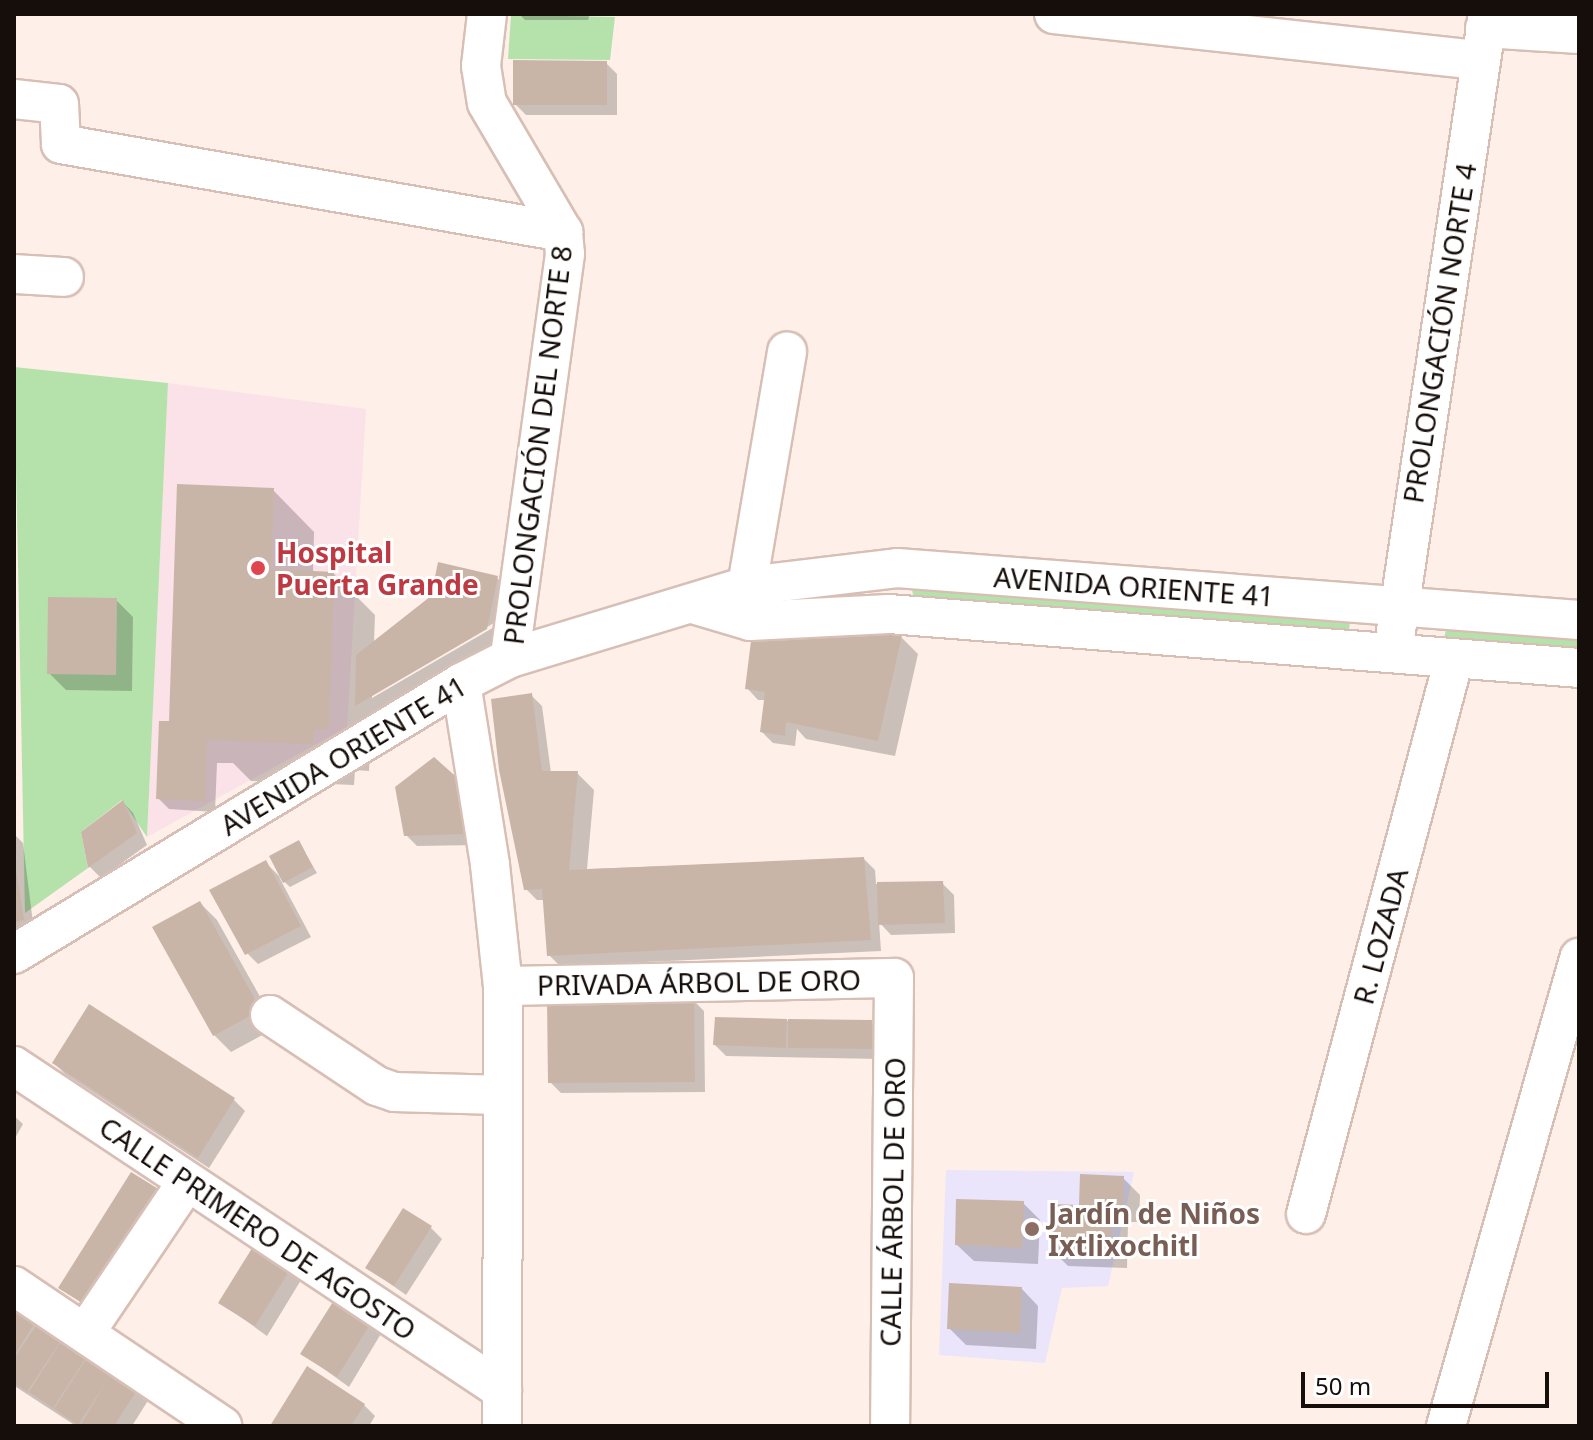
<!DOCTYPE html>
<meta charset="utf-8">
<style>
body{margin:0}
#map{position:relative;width:1593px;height:1440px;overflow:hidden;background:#feefe8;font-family:"Noto Sans",sans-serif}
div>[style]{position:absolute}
.education>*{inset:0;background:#eae5fb}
.medical>*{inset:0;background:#fbe1e8}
.green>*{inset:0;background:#b5e2ab}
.shadow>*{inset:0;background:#0003}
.building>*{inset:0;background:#c9b5a7}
.roads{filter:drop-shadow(2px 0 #d7bfb5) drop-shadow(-2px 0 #d7bfb5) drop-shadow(0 2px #d7bfb5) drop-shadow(0 -2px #d7bfb5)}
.minor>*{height:38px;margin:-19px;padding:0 19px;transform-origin:19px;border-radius:19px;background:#fff}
.dots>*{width:22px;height:22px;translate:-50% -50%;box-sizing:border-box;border:4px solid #fff;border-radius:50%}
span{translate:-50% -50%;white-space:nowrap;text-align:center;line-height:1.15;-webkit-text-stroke:6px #fff;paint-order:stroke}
.street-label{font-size:28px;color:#160e0a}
.health-label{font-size:28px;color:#be3a42;font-weight:700}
.left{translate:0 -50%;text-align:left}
.education-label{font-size:28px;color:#785e54;font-weight:700}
.frame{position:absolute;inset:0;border:16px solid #160e0a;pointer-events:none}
.scale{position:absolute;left:1301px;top:1372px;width:248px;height:36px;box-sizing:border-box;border:4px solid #160e0a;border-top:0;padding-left:10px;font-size:24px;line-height:28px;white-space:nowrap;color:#160e0a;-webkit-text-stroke:6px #fff;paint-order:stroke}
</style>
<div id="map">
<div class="education">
<i style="clip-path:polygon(946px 1170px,1134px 1172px,1108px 1286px,1062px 1288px,1045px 1363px,939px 1355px)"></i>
</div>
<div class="medical">
<i style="clip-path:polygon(168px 383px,366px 409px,347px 727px,147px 837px)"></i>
</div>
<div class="green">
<i style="clip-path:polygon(511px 15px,615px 17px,610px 60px,508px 59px)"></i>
<i style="clip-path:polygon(14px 367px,168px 383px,147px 837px,122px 800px,81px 832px,88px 868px,25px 913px)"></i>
<i style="clip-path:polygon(912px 589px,1105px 600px,1350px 622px,1349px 630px,913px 595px)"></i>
<i style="clip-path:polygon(1446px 629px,1579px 641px,1579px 650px,1444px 639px)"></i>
</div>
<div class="shadow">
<i style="clip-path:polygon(519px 14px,590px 14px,588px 20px,525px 20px)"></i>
<i style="clip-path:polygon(606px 63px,617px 74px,617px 115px,526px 115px,515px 104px)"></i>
<i style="clip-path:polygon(evenodd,273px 490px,314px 532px,313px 573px,334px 574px,375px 615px,374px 643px,497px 578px,514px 595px,503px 646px,371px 723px,369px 771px,355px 770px,354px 785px,251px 781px,233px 763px,217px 763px,215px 812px,169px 809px,158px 798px,170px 724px,273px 490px,494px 623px,496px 626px,372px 698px,372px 694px,494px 623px)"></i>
<i style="clip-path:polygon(116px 600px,133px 617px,132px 691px,66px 690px,49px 673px)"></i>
<i style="clip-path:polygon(901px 637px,918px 654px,895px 756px,806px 739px,797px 729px,795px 746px,773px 743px,762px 732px,766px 700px,758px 700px,747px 688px)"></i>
<i style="clip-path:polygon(531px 695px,542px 706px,551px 773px,577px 773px,594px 790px,587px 869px,864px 859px,875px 870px,876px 884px,943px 884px,954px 895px,955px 933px,891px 935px,879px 922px,881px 951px,560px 966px,549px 955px,545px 900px,537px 900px,526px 889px)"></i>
<i style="clip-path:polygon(434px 759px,478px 845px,417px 846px,406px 835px)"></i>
<i style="clip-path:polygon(123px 802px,133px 813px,147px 845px,101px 878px,90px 867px,84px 833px)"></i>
<i style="clip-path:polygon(14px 834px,23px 843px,34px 931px,14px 934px)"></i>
<i style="clip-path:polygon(299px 843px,317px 873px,290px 887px,279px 877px,311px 937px,258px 964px,247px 953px,265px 862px,282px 879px)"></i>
<i style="clip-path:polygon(200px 903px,217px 920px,277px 1027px,231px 1052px,214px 1035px)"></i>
<i style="clip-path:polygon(693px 1000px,704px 1011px,705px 1092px,561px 1093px,550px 1082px)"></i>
<i style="clip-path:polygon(90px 1007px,234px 1100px,245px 1111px,209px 1168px,65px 1074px,54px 1063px)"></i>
<i style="clip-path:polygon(717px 1019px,871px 1022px,882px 1033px,882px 1059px,726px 1056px,715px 1045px)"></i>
<i style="clip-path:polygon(14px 1116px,23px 1124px,14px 1140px)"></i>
<i style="clip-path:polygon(131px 1175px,107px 1321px,61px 1288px)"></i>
<i style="clip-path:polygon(1123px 1178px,1140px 1195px,1139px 1222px,1128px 1222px,1127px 1268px,1068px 1266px,1051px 1249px,1081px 1207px)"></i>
<i style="clip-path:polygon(1023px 1203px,1040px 1220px,1038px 1264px,974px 1261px,957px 1245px)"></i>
<i style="clip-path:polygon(431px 1228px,442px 1239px,406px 1295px,368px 1268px)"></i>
<i style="clip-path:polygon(290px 1269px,301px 1280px,267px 1336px,221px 1303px)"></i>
<i style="clip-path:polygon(1022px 1289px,1038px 1306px,1036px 1349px,966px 1345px,949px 1328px)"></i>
<i style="clip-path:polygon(336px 1299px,382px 1332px,349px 1387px,303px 1354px)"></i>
<i style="clip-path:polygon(14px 1309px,149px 1399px,132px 1426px,76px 1426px,16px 1387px)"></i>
<i style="clip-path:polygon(364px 1405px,375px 1416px,369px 1426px,272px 1426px)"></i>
</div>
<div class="building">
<i style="clip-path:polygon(513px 60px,607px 61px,607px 105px,513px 105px)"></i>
<i style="clip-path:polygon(177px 484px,274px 488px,271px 569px,334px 572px,329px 730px,314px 729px,313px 744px,207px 740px,205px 801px,156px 799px,159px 721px,169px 721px)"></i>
<i style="clip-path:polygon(438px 562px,498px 576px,487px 629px,355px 706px,356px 655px,431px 596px)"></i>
<i style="clip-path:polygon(48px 597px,117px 598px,116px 675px,47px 674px)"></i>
<i style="clip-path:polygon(798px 632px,902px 635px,878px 741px,786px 722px,785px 736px,760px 732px,765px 692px,745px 689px,752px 633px,798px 639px)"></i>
<i style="clip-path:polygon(532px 693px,542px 771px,578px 771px,569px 870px,864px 857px,871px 940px,547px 956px,542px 889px,524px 890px,499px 770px,491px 699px)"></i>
<i style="clip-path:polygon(434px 757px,462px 782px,468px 834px,404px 836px,395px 787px)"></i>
<i style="clip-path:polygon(123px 800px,137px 833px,88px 868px,81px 832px)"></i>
<i style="clip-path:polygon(299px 840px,313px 867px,283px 883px,269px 856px)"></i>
<i style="clip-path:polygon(14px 856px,24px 920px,14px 922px)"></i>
<i style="clip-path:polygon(266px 860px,301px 926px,245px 955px,209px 890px)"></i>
<i style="clip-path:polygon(943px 881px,945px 923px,878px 925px,877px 882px)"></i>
<i style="clip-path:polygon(200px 901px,261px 1010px,213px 1036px,152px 927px)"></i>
<i style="clip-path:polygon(694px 998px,695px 1082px,548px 1083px,547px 999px)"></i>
<i style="clip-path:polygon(89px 1004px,235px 1098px,198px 1158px,52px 1063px)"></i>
<i style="clip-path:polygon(715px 1017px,787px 1019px,786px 1048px,713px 1045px)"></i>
<i style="clip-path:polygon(788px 1019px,872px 1020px,872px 1049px,788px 1048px)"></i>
<i style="clip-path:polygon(131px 1172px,168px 1195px,95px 1311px,58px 1288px)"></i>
<i style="clip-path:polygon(1080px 1174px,1124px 1176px,1123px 1207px,1112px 1206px,1111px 1252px,1049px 1249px,1051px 1204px,1079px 1205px)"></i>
<i style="clip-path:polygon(956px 1199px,1024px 1201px,1022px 1248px,955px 1245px)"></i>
<i style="clip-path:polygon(403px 1208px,432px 1226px,394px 1286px,365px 1268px)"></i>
<i style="clip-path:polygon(254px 1245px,291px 1268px,255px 1326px,218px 1303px)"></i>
<i style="clip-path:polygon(949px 1283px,1022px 1287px,1020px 1333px,947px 1329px)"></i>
<i style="clip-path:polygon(336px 1297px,373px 1320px,337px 1377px,300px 1354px)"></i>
<i style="clip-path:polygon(14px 1307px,36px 1321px,14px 1356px)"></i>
<i style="clip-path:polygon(39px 1321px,63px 1337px,27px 1392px,14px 1383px,14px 1359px)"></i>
<i style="clip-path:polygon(64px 1337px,89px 1353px,53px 1408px,29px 1392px)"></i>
<i style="clip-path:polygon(89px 1355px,139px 1387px,114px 1426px,80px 1426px,107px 1381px,78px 1425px,54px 1409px)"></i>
<i style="clip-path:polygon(307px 1366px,365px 1404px,351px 1426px,270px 1426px)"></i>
</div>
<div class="roads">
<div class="minor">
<i style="left:487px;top:14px;width:52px;rotate:96.6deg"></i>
<i style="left:481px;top:66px;width:37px;rotate:81deg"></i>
<i style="left:487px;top:103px;width:150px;rotate:59.5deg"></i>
<i style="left:563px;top:232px;width:22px;rotate:85deg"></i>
<i style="left:565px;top:254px;width:408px;rotate:97.8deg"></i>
<i style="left:1054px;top:14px;width:427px;rotate:6.2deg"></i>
<i style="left:1485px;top:28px;width:94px;rotate:3.7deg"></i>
<i style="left:14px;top:99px;width:45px;rotate:6.3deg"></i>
<i style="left:59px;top:104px;width:40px;rotate:87.1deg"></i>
<i style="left:61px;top:144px;width:510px;rotate:9.94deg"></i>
<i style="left:14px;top:274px;width:50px;rotate:3.4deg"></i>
<i style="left:693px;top:604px;width:59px;rotate:16.6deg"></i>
<i style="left:750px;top:621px;width:139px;rotate:-2.9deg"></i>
<i style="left:889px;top:614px;width:692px;rotate:4.47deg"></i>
<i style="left:748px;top:608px;width:22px;rotate:-93deg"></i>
<i style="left:747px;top:586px;width:238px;rotate:-80.3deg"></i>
<i style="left:1396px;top:631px;width:624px;rotate:-81.52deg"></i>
<i style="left:461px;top:683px;width:184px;rotate:80.9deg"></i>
<i style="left:490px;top:865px;width:122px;rotate:83.9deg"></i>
<i style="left:503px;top:986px;width:440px;rotate:90.1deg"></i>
<i style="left:14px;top:954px;width:523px;rotate:-31.23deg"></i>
<i style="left:461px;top:683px;width:55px;rotate:-27deg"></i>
<i style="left:510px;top:658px;width:248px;rotate:-16.9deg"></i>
<i style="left:747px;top:586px;width:151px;rotate:-6.8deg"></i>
<i style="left:897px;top:568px;width:684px;rotate:4.36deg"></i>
<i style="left:503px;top:986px;width:391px;rotate:-1.2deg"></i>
<i style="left:894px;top:978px;width:448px;rotate:90.5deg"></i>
<i style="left:270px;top:1015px;width:128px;rotate:33.6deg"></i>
<i style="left:377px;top:1086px;width:18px;rotate:19deg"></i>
<i style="left:394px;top:1092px;width:109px;rotate:1.6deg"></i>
<i style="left:14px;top:1066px;width:586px;rotate:33.58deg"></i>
<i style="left:1306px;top:1214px;width:574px;rotate:-75.07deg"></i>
<i style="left:14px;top:1286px;width:251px;rotate:33.9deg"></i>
<i style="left:85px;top:1333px;width:182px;rotate:-56deg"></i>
<i style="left:1446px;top:1426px;width:487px;rotate:-74.1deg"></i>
</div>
</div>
<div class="dots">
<i style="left:258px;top:568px;background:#e0444e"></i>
<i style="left:1032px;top:1229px;background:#8d6e63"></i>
</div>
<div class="street-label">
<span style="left:1439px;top:333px;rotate:-81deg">PROLONGACIÓN NORTE 4</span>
<span style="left:537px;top:445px;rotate:-83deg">PROLONGACIÓN DEL NORTE 8</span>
<span style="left:1134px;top:586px;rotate:4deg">AVENIDA ORIENTE 41</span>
<span style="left:343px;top:755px;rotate:-31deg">AVENIDA ORIENTE 41</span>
<span style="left:1380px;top:936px;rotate:-75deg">R. LOZADA</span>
<span style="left:699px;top:982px;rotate:-1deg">PRIVADA ÁRBOL DE ORO</span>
<span style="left:892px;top:1202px;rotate:-89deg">CALLE ÁRBOL DE ORO</span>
<span style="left:258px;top:1228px;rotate:34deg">CALLE PRIMERO DE AGOSTO</span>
</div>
<div class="health-label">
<span class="left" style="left:276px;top:568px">Hospital<br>Puerta Grande</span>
</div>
<div class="education-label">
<span class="left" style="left:1048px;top:1229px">Jardín de Niños<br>Ixtlixochitl</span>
</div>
<div class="frame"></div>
<div class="scale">50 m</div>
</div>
